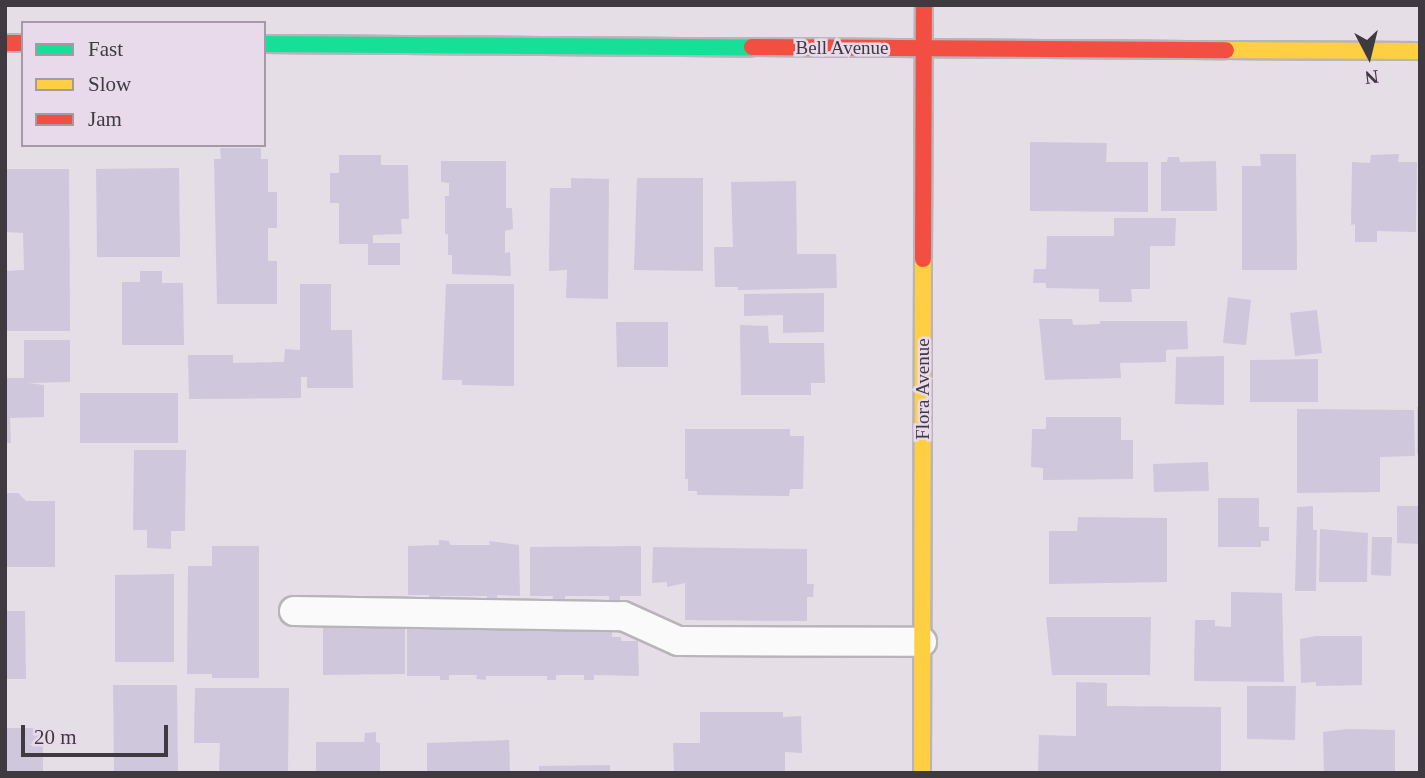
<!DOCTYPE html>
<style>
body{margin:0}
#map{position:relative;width:1425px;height:778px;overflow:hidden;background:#e5dee7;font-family:"Times New Roman",serif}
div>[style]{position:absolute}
.building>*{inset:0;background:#cfc7db}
.roads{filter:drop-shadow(2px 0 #b9b3ba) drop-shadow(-2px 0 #b9b3ba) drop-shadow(0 2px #b9b3ba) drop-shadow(0 -2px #b9b3ba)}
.lane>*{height:28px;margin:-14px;padding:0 14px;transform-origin:14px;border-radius:14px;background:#fbfafb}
.fast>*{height:16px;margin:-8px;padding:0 8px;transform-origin:8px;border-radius:8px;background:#16e098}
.slow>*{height:16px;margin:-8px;padding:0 8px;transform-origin:8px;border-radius:8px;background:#ffcf43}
.jam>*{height:16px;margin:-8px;padding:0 8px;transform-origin:8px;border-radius:8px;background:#f24e42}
span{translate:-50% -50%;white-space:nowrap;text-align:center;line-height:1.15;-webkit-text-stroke:5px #e8daeb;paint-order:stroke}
.street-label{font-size:19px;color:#3f3940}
.frame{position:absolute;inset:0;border:7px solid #3f3940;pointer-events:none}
.legend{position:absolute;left:21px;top:21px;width:245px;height:126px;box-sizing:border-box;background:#e8daeb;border:2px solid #a49aa7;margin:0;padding:9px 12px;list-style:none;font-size:21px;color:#3f3940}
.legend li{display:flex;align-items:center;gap:14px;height:35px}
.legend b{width:35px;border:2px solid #a49aa7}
.north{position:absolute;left:1334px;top:21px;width:70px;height:70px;-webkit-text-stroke:5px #e8daeb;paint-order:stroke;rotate:173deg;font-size:19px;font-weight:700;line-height:28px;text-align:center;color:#3f3940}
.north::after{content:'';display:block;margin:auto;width:24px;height:32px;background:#3f3940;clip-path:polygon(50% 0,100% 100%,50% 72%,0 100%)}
.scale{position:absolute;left:21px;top:725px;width:147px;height:32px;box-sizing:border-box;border:4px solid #3f3940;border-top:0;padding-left:9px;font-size:21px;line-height:24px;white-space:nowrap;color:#3f3940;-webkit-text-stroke:5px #e8daeb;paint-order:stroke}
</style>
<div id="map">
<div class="building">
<i style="clip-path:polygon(1030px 142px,1107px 143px,1106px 162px,1148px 162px,1148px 212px,1030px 211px)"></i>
<i style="clip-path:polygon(220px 148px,261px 148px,261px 159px,268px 159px,268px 192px,277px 192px,277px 228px,268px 228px,268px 261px,277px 261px,277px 304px,217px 304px,214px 159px,221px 159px)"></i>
<i style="clip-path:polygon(1260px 154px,1296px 154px,1297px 270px,1242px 270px,1242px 166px,1261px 166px)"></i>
<i style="clip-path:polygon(1399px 154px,1398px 162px,1417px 162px,1416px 232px,1377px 231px,1377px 242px,1355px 242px,1355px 224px,1351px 225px,1352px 162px,1370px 163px,1371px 155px)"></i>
<i style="clip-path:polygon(339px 155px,381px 155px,381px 165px,408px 165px,409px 219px,401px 219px,402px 234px,373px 235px,373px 243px,400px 243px,400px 265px,368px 265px,368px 244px,339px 244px,339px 203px,330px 203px,330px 173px,339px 173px)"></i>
<i style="clip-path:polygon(1168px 157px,1179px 157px,1180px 162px,1216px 161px,1217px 211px,1161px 211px,1161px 162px,1167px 162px)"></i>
<i style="clip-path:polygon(441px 161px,506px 161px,506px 208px,512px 208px,513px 229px,505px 231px,505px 253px,510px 252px,511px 276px,452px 274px,452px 255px,448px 255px,448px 234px,445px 234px,445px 196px,449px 196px,449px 183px,441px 182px)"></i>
<i style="clip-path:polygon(179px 168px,180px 257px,97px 257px,96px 169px)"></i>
<i style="clip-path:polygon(6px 169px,69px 169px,70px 331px,6px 331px,6px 271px,24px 270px,23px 233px,6px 232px)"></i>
<i style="clip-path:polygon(571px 178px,609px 179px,608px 299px,566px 298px,567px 270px,549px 271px,550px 188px,571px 188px)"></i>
<i style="clip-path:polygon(637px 178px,703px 178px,703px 271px,634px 270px)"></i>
<i style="clip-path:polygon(796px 181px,797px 254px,836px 254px,837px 288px,738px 290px,738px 287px,715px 287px,714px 247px,733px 247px,731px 182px)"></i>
<i style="clip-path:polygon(1114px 218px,1176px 218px,1175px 246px,1150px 246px,1150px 289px,1131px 289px,1132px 302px,1099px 302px,1099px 289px,1046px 288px,1046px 283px,1033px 283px,1034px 269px,1046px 269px,1047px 236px,1114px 236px)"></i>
<i style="clip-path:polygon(140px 271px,162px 271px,162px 283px,183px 283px,184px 345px,122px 345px,122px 282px,140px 282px)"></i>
<i style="clip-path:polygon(300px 284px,331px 284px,331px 330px,352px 330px,353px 388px,307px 388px,307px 377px,301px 377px,301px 398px,189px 399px,188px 355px,233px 355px,233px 363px,284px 362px,285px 349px,300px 350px)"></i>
<i style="clip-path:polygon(446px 284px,514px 284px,514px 386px,462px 385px,462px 380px,442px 380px)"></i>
<i style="clip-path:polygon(824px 293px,824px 332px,783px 333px,783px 315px,744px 316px,744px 294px)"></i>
<i style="clip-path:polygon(1228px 297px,1251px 300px,1246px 345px,1223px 343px)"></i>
<i style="clip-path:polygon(1317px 310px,1322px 353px,1295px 356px,1290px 313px)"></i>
<i style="clip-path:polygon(1039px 319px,1072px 319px,1073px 325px,1100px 324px,1100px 321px,1187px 321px,1188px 349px,1166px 350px,1166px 362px,1120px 363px,1121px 378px,1045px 380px)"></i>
<i style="clip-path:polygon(616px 322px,668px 322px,668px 367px,617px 367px)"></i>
<i style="clip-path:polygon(740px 325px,768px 326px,769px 343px,824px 343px,825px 383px,811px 383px,811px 395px,741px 395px)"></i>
<i style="clip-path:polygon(24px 340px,70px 340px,70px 382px,28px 383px,44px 385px,44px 417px,10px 418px,11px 443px,5px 443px,6px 378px,24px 378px)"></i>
<i style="clip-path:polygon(1224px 356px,1224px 405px,1175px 404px,1176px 357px)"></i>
<i style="clip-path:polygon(1318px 359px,1318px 402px,1250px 402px,1250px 360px)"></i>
<i style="clip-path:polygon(80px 393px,178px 393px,178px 443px,80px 443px)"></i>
<i style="clip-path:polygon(1417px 407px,1420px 407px,1420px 454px,1417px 454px)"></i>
<i style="clip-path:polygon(1297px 409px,1414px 410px,1415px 456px,1380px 457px,1380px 492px,1297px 493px)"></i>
<i style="clip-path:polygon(1046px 417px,1121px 417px,1121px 440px,1133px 440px,1133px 479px,1043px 480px,1043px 468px,1031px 467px,1032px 429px,1046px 429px)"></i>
<i style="clip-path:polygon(685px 429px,790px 429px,790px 436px,804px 436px,803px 489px,790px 489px,789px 496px,697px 495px,697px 491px,688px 491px,688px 479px,685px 479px)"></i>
<i style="clip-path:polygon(134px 450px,186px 450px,185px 531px,171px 531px,171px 549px,147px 548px,147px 530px,133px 530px)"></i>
<i style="clip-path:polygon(1208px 462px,1209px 491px,1154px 492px,1153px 464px)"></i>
<i style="clip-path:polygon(5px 493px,18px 493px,26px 501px,55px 501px,55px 567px,5px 567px)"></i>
<i style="clip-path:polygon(1218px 498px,1259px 498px,1259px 527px,1269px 527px,1269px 541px,1261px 541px,1261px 547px,1218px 547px)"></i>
<i style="clip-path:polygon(1313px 506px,1313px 530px,1317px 530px,1316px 591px,1295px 591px,1297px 507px)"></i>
<i style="clip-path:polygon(1397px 506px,1420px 506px,1420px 544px,1397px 543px)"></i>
<i style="clip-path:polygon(1078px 517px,1167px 518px,1167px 582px,1049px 584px,1049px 531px,1077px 531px)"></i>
<i style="clip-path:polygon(1320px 529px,1368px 533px,1367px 582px,1319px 582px)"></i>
<i style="clip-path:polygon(1372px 537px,1392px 537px,1391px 576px,1371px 575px)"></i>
<i style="clip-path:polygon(439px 540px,449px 541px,450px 545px,490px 545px,489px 541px,519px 545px,520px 596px,497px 595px,497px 601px,487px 601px,487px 596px,440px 596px,440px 600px,429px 599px,429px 595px,408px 595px,408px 546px,439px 545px)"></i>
<i style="clip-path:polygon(212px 546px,259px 546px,259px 678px,212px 678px,212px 674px,187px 674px,188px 566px,212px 566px)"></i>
<i style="clip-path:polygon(641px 546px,641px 596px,620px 596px,620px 600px,609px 601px,609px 596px,565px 596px,565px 601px,552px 601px,553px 596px,530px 596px,530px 547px)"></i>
<i style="clip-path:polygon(653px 547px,807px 549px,807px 584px,814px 584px,813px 597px,807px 597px,807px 621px,685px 620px,685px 583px,667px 587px,667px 582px,652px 583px)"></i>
<i style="clip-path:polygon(174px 574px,174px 662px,115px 662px,115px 575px)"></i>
<i style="clip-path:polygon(1231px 592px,1282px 593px,1284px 682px,1194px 681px,1195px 620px,1215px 620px,1215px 626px,1231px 627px)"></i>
<i style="clip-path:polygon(5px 611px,25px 611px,26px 679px,5px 679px)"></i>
<i style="clip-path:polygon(1046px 617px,1151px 617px,1150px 675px,1052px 675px)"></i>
<i style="clip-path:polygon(323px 623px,405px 623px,405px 674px,323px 675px)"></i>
<i style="clip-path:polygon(407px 626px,595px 626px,595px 632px,612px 632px,612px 637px,621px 637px,621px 641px,638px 641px,639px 676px,594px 675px,594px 680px,584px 680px,584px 675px,556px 675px,556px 680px,547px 680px,547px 676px,486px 676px,486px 680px,476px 679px,477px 675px,449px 675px,449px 680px,440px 680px,440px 676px,407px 676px)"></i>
<i style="clip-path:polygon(1316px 636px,1362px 636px,1362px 685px,1316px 686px,1316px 682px,1301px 683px,1300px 639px)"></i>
<i style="clip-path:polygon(1076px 682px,1107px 683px,1107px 706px,1221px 707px,1221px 772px,1038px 773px,1039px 735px,1076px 736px)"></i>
<i style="clip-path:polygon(113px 685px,177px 685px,178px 773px,114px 773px)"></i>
<i style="clip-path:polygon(1247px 686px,1296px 686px,1295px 740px,1247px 739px)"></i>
<i style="clip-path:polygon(195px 688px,289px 688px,288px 773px,224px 773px,219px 770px,220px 743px,194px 743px)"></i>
<i style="clip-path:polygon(700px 712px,783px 712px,783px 717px,801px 716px,802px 753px,785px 752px,785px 773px,674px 773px,673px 743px,700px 743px)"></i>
<i style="clip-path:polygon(5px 728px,43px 728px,43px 773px,5px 773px)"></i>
<i style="clip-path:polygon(1347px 729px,1395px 730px,1395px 773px,1324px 773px,1323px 732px)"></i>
<i style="clip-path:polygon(376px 732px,376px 742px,380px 743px,380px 773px,316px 773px,316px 742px,364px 742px,365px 733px)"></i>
<i style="clip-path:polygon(509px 740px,510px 773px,427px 773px,427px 743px)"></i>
<i style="clip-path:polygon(610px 765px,610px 773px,539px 773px,539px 766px)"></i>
</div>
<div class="roads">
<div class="lane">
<i style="left:294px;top:611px;width:329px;rotate:0.9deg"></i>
<i style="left:623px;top:616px;width:60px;rotate:24.4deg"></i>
<i style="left:678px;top:641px;width:244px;rotate:0.2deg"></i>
</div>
<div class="fast">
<i style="left:264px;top:44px;width:488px;rotate:0.4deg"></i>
</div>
<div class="slow">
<i style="left:1226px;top:50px;width:194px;rotate:0.3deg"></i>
<i style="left:922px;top:773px;width:514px;rotate:-89.89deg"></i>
</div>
<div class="jam">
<i style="left:5px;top:43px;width:18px"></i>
<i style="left:752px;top:47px;width:474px;rotate:0.4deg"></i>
<i style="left:923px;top:259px;width:254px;rotate:-89.8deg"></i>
</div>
</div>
<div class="street-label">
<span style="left:842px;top:48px">Bell Avenue</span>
<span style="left:923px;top:389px;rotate:-90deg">Flora Avenue</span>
</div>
<div class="frame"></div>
<ul class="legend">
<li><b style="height:9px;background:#16e098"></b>Fast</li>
<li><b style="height:9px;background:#ffcf43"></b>Slow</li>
<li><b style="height:9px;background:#f24e42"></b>Jam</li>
</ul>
<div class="north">N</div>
<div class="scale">20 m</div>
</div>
